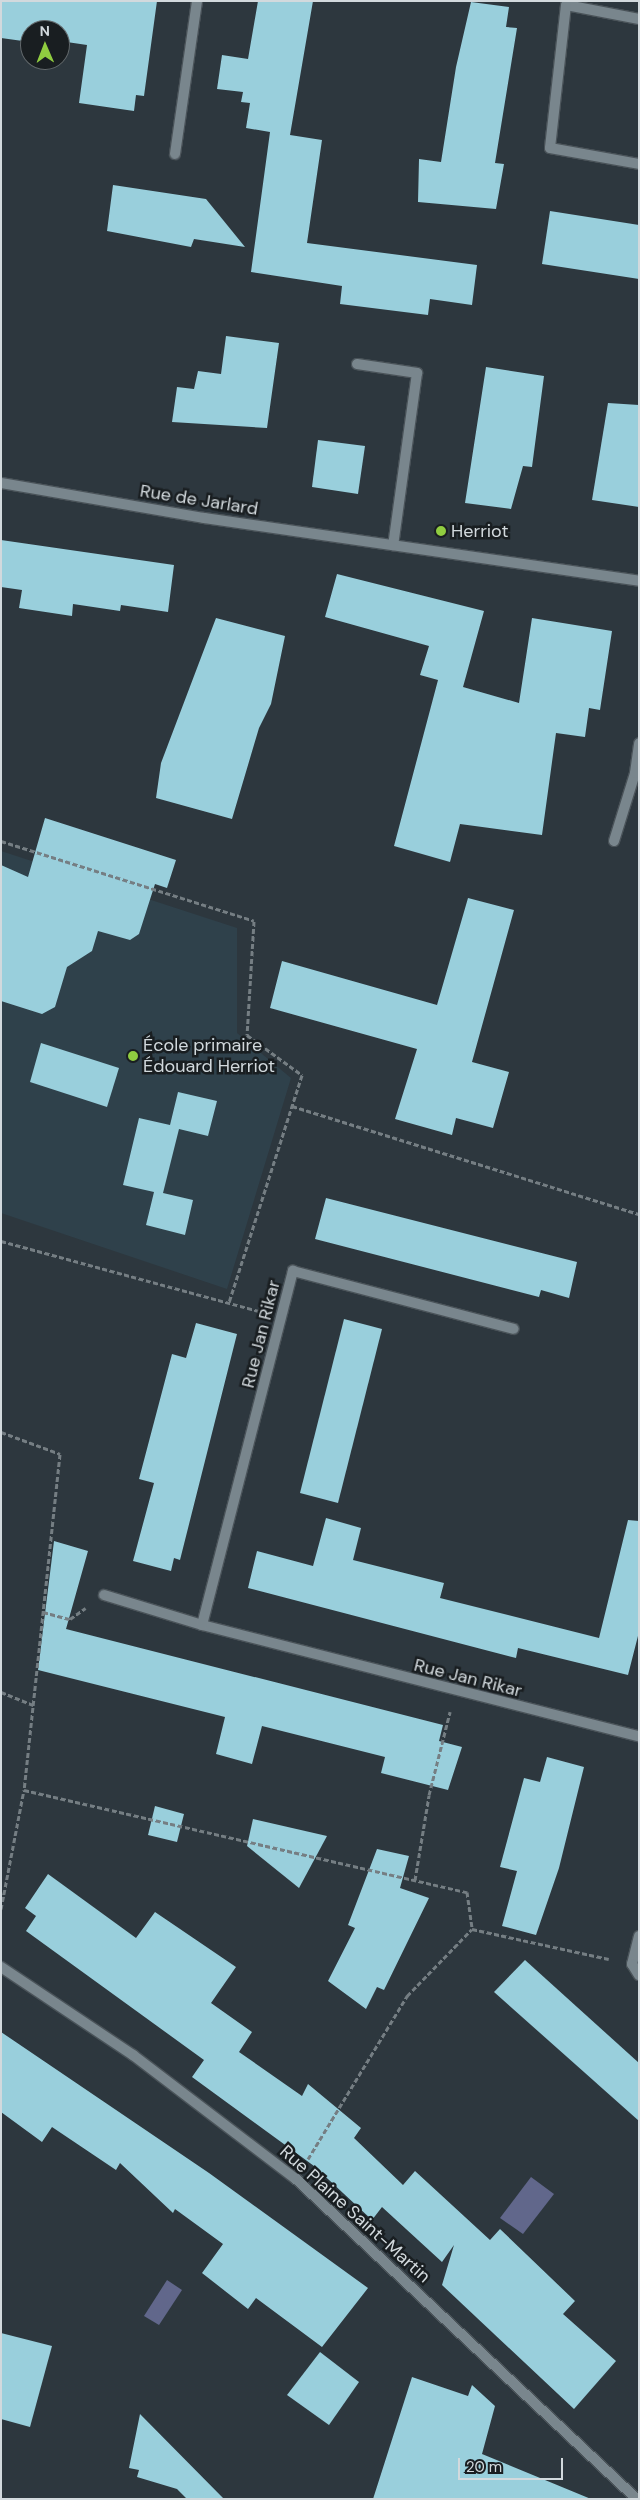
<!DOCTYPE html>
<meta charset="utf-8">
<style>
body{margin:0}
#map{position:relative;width:640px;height:2500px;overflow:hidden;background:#2d373e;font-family:"DM Sans",sans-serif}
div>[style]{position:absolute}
.built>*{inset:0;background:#2f414b}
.water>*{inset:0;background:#61678b}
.building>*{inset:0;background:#99cfdc}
.path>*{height:3px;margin-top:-1.5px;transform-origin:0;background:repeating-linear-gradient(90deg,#757e83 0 5px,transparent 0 7.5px)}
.roads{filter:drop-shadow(1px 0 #4a5359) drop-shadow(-1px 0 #4a5359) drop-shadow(0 1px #4a5359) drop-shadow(0 -1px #4a5359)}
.street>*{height:10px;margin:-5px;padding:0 5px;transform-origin:5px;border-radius:5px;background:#79868d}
.dots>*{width:14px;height:14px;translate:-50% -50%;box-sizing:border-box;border:2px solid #191e21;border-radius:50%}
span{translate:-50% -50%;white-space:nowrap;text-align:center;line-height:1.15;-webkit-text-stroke:5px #191e21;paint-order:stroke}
.street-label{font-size:18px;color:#d2d9dd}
.poi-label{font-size:18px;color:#d2d9dd}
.left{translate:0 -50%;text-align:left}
.frame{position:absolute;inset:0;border:2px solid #d2d9dd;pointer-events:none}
.north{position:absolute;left:20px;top:20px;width:50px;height:50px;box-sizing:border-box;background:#191e21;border:1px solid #63696c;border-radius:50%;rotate:359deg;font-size:14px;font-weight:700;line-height:20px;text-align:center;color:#d2d9dd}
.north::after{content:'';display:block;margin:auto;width:18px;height:22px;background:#90cd40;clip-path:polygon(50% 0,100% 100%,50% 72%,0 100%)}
.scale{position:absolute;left:458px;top:2458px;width:105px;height:22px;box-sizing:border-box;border:2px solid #d2d9dd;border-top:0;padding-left:6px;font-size:15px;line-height:18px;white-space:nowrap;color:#d2d9dd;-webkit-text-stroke:4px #191e21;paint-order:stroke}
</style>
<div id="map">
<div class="built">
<i style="clip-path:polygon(1px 851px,237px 928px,237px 1033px,291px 1078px,227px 1289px,1px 1213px)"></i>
</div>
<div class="water">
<i style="clip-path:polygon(531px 2177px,554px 2194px,523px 2234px,500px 2218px)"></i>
<i style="clip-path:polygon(167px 2280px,182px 2290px,159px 2325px,144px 2316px)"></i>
</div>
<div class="building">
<i style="clip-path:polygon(1px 1px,157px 1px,144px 96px,136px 95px,134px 111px,79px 103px,87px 45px,60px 41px,60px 30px,30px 30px,30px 42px,1px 38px)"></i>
<i style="clip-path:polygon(258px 1px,313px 1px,290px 135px,322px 140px,307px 243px,477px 265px,472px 305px,430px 299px,428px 315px,340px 304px,342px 286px,251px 272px,270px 132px,246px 128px,250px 103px,241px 102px,243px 92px,217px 89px,222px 55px,248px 59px)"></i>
<i style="clip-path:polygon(471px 2px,509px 7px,506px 27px,517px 28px,495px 163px,504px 164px,496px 209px,418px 202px,419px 159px,441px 162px,456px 67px)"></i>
<i style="clip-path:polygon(113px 185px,206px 199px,245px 247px,194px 239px,191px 247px,107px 231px)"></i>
<i style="clip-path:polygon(550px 211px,639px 225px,639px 279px,542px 264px)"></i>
<i style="clip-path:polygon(226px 336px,279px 343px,267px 428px,172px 422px,177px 387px,194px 389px,198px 371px,221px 374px)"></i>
<i style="clip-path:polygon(486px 367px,544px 376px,532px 467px,523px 466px,511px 509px,465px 503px)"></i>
<i style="clip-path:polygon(608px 403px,639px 405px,639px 507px,592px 500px)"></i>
<i style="clip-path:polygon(318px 440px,365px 446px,358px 494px,312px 487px)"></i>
<i style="clip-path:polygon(1px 540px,174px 565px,168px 612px,121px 605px,120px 611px,73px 604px,72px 616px,19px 608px,22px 590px,1px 587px)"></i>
<i style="clip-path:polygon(337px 574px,484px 611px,463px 687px,519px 703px,532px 618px,612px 631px,600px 710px,589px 708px,585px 737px,556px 733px,542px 835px,460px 824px,450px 862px,394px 846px,438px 680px,420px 675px,429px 646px,325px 617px)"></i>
<i style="clip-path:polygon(216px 618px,285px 636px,271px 704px,259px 728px,232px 819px,156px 798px,161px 763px)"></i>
<i style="clip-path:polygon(45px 818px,176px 860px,167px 888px,155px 884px,139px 934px,130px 940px,98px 931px,92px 951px,67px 967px,55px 1007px,42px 1014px,1px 1001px,1px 865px,28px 877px)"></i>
<i style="clip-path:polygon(468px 898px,514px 910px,472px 1062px,509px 1072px,493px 1128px,456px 1118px,452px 1135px,395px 1119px,417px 1049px,270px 1008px,282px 961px,437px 1005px)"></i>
<i style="clip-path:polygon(41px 1043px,119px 1068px,107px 1107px,30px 1082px)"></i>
<i style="clip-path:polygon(178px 1092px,217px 1101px,208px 1136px,179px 1129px,163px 1193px,193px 1200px,185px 1235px,146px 1225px,154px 1192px,123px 1185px,139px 1118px,170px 1125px)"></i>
<i style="clip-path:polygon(326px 1198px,577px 1262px,569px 1298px,541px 1290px,539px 1297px,315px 1239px)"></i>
<i style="clip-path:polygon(344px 1319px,382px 1329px,338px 1503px,300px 1493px)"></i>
<i style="clip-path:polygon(196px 1323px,237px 1334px,180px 1560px,174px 1558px,171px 1571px,133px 1561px,154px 1483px,139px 1479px,172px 1354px,186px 1358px)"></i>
<i style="clip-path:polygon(326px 1518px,361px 1528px,353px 1560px,444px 1583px,440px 1598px,599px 1638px,628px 1520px,639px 1521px,639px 1632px,628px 1675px,518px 1648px,516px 1658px,248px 1588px,257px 1551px,313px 1566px)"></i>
<i style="clip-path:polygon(54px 1541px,88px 1551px,66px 1629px,443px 1725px,439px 1741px,462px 1747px,448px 1790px,381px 1773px,385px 1757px,262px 1726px,252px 1764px,216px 1754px,225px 1717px,38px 1670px)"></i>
<i style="clip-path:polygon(547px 1757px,584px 1767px,559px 1868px,536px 1935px,502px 1926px,517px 1871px,500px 1867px,524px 1778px,540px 1782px)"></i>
<i style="clip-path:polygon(155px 1806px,184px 1814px,177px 1842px,148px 1835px)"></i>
<i style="clip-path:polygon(253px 1819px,327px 1836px,299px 1888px,247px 1846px)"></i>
<i style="clip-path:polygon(377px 1849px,409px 1856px,400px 1888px,429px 1898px,384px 1990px,377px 1987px,366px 2009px,328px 1981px,355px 1928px,348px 1925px)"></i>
<i style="clip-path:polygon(48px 1874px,136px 1938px,155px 1912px,236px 1967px,211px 2003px,252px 2032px,239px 2052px,302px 2096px,308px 2084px,361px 2128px,354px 2138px,403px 2185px,415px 2171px,490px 2240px,500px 2229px,575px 2301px,563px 2314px,616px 2361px,574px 2409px,442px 2285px,454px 2245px,442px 2262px,382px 2207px,372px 2220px,314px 2166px,192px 2077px,204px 2060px,26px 1931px,36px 1916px,25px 1908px)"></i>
<i style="clip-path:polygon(525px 1960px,639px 2063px,639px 2121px,494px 1992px)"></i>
<i style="clip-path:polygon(1px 2032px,209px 2173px,368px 2288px,322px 2347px,256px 2298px,248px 2309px,202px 2273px,223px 2244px,175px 2209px,173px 2213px,120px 2163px,116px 2170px,52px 2127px,42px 2142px,1px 2112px)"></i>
<i style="clip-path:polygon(1px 2333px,52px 2346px,30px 2427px,1px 2419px)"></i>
<i style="clip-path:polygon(320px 2352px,359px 2382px,329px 2425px,287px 2395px)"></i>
<i style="clip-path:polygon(412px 2377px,468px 2396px,472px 2385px,495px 2406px,482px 2454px,591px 2499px,373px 2499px)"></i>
<i style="clip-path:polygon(140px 2414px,224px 2499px,187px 2499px,177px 2489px,137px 2477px,139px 2470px,129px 2468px)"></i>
</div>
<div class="path">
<i style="left:1px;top:841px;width:265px;rotate:17.5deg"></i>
<i style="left:254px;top:921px;width:114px;rotate:93.5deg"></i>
<i style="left:247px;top:1035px;width:68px;rotate:36deg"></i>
<i style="left:302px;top:1075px;width:239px;rotate:107.8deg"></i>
<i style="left:292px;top:1106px;width:363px;rotate:17.3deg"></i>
<i style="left:1px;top:1241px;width:267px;rotate:15.2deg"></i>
<i style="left:1px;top:1432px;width:63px;rotate:20.4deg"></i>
<i style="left:60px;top:1454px;width:338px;rotate:96.1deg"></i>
<i style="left:43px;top:1612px;width:28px;rotate:15deg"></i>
<i style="left:70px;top:1619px;width:19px;rotate:-35deg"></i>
<i style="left:1px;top:1692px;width:35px;rotate:22deg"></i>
<i style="left:415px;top:1880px;width:86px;rotate:-80.6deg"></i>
<i style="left:429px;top:1795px;width:86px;rotate:-75.8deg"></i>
<i style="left:1px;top:1909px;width:121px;rotate:-79.1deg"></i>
<i style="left:24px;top:1790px;width:455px;rotate:13deg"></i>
<i style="left:467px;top:1892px;width:37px;rotate:82deg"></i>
<i style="left:308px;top:2159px;width:191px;rotate:-58.7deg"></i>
<i style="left:407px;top:1996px;width:93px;rotate:-45.9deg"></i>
<i style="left:472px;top:1929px;width:140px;rotate:12.4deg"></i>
</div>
<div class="roads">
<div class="street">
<i style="left:639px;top:19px;width:74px;rotate:-169.1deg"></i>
<i style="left:566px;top:5px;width:144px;rotate:96.4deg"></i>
<i style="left:550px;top:148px;width:90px;rotate:10.2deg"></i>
<i style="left:175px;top:154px;width:155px;rotate:-81.8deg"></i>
<i style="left:357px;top:364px;width:61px;rotate:8.5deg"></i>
<i style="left:417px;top:373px;width:174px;rotate:97.9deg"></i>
<i style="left:1px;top:483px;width:206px;rotate:9.8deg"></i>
<i style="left:204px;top:518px;width:440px;rotate:8.2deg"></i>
<i style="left:614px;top:841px;width:71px;rotate:-72.8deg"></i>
<i style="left:635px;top:773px;width:30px;rotate:-82deg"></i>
<i style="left:104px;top:1595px;width:102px;rotate:17deg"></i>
<i style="left:202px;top:1625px;width:451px;rotate:14.3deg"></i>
<i style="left:202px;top:1625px;width:366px;rotate:-75.6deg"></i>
<i style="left:293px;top:1271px;width:228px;rotate:14.7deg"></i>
<i style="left:639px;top:1936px;width:29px;rotate:104deg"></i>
<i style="left:632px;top:1964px;width:13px;rotate:58deg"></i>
<i style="left:1px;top:1967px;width:159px;rotate:33.7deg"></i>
<i style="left:133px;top:2055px;width:205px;rotate:37.3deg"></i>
<i style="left:296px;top:2179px;width:468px;rotate:43.2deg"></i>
</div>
</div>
<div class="dots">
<i style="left:441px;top:531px;background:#90cd40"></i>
<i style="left:133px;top:1056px;background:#90cd40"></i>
</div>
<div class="street-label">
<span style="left:199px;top:500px;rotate:9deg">Rue de Jarlard</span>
<span style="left:261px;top:1334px;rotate:-76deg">Rue Jan Rikar</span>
<span style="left:468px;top:1678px;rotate:14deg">Rue Jan Rikar</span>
<span style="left:355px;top:2214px;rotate:42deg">Rue Plaine Saint-Martin</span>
</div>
<div class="poi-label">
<span class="left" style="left:451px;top:531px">Herriot</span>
<span class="left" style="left:143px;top:1056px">École primaire<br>Édouard Herriot</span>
</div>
<div class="frame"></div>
<div class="north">N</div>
<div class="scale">20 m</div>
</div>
